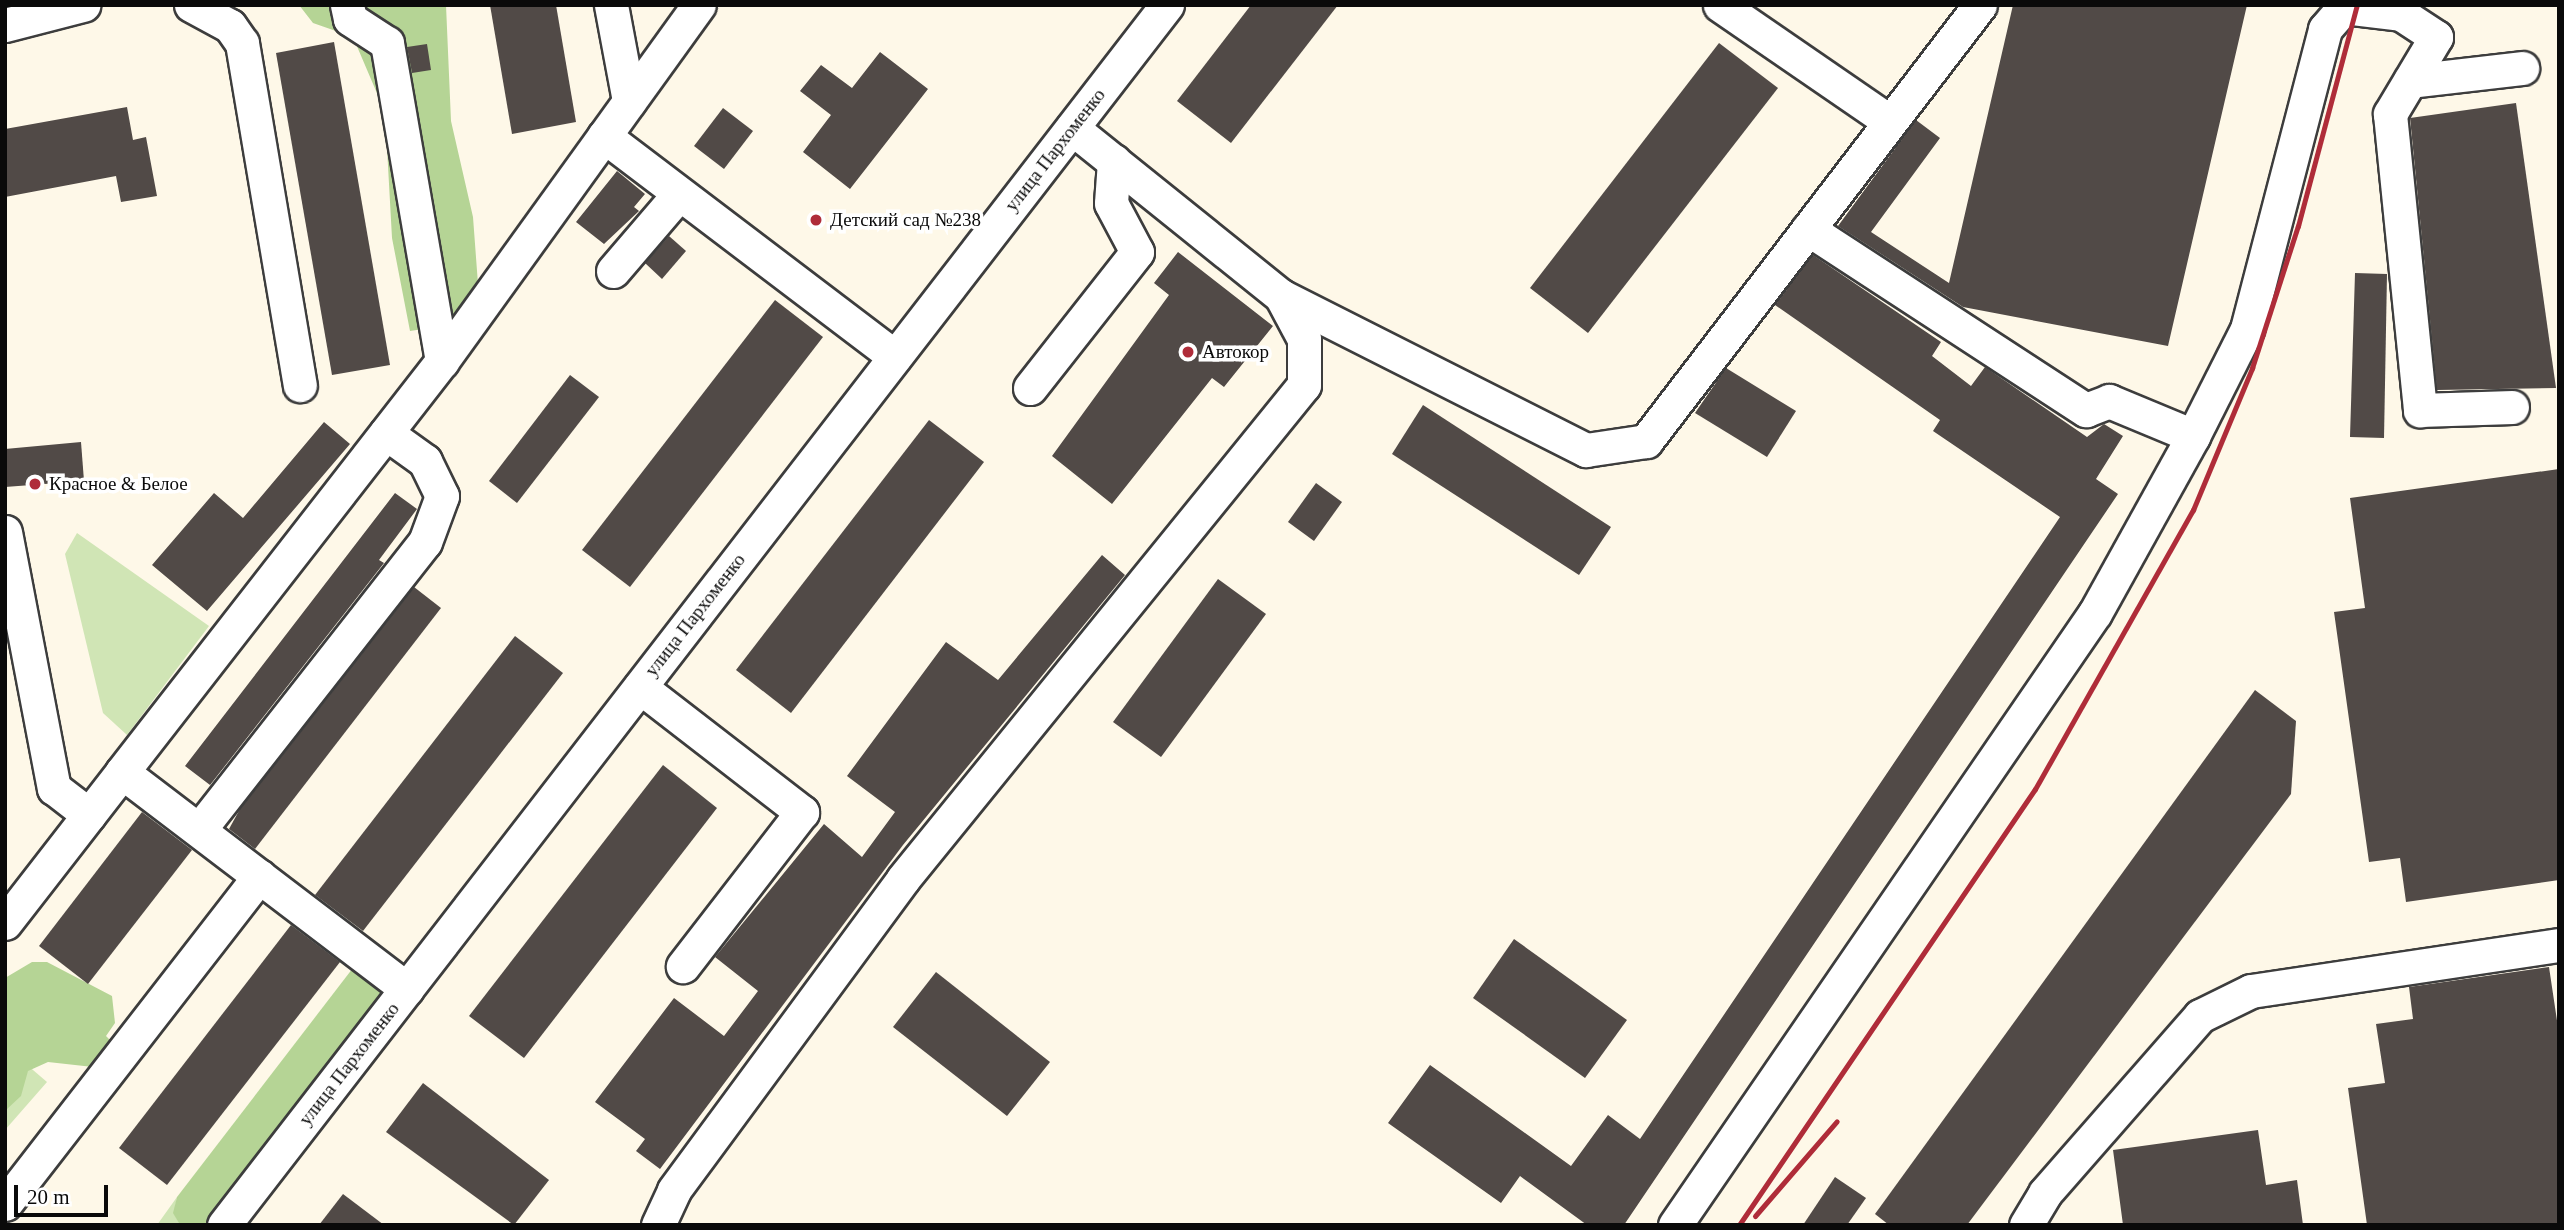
<!DOCTYPE html>
<meta charset="utf-8">
<style>
body{margin:0}
#map{position:relative;width:2564px;height:1230px;overflow:hidden;background:#fef8e8;font-family:"Times New Roman",serif}
div>[style]{position:absolute}
.green>*{inset:0;background:#d0e5b5}
.forest>*{inset:0;background:#b5d495}
.building>*{inset:0;background:#514a47}
.roads{filter:drop-shadow(2px 0 #3d3d3d) drop-shadow(-2px 0 #3d3d3d) drop-shadow(0 2px #3d3d3d) drop-shadow(0 -2px #3d3d3d)}
.minor>*{height:33px;margin:-16.5px;padding:0 16.5px;transform-origin:16.5px;border-radius:16.5px;background:#fff}
.rail>*{height:5px;margin:-2.5px;padding:0 2.5px;transform-origin:2.5px;border-radius:2.5px;background:#af2c39}
.dots>*{width:19px;height:19px;translate:-50% -50%;box-sizing:border-box;border:4px solid #fff;border-radius:50%}
span{translate:-50% -50%;white-space:nowrap;text-align:center;line-height:1.15;-webkit-text-stroke:7px #fff;paint-order:stroke}
.street-label{font-size:19px;color:#0a0a0a}
.poi-label{font-size:19px;color:#0a0a0a}
.left{translate:0 -50%;text-align:left}
.frame{position:absolute;inset:0;border:7px solid #0a0a0a;pointer-events:none}
.scale{position:absolute;left:14px;top:1185px;width:94px;height:32px;box-sizing:border-box;border:4px solid #0a0a0a;border-top:0;padding-left:9px;font-size:21px;line-height:24px;white-space:nowrap;color:#0a0a0a;-webkit-text-stroke:5px #fff;paint-order:stroke}
</style>
<div id="map">
<div class="green">
<i style="clip-path:polygon(77px 533px,209px 626px,127px 735px,103px 713px,65px 554px)"></i>
<i style="clip-path:polygon(5px 1046px,47px 1082px,5px 1130px)"></i>
<i style="clip-path:polygon(177px 1197px,174px 1213px,180px 1225px,157px 1225px)"></i>
</div>
<div class="forest">
<i style="clip-path:polygon(299px 5px,446px 5px,451px 121px,473px 217px,478px 284px,455px 324px,410px 331px,392px 238px,385px 112px,353px 37px,313px 23px)"></i>
<i style="clip-path:polygon(32px 962px,47px 962px,112px 996px,115px 1023px,106px 1036px,114px 1044px,93px 1067px,48px 1062px,28px 1071px,21px 1096px,6px 1110px,5px 978px)"></i>
<i style="clip-path:polygon(356px 964px,390px 986px,211px 1225px,180px 1225px,173px 1213px,177px 1197px)"></i>
</div>
<div class="building">
<i style="clip-path:polygon(490px 5px,556px 5px,576px 122px,512px 134px)"></i>
<i style="clip-path:polygon(1251px 5px,1338px 5px,1231px 143px,1177px 101px)"></i>
<i style="clip-path:polygon(2013px 5px,2247px 5px,2168px 346px,1963px 307px,1838px 226px,1916px 120px,1940px 138px,1871px 232px,1949px 283px)"></i>
<i style="clip-path:polygon(334px 42px,390px 365px,332px 375px,276px 53px)"></i>
<i style="clip-path:polygon(1719px 43px,1778px 88px,1588px 333px,1530px 288px)"></i>
<i style="clip-path:polygon(427px 44px,431px 70px,412px 73px,407px 47px)"></i>
<i style="clip-path:polygon(880px 52px,928px 89px,850px 189px,803px 152px,831px 115px,800px 91px,821px 65px,852px 88px)"></i>
<i style="clip-path:polygon(2516px 103px,2556px 388px,2437px 390px,2410px 118px)"></i>
<i style="clip-path:polygon(127px 107px,133px 140px,146px 137px,157px 196px,121px 202px,116px 176px,5px 197px,5px 129px)"></i>
<i style="clip-path:polygon(723px 108px,753px 131px,724px 169px,694px 146px)"></i>
<i style="clip-path:polygon(617px 171px,645px 194px,634px 207px,639px 211px,604px 244px,576px 222px)"></i>
<i style="clip-path:polygon(669px 236px,686px 251px,662px 279px,645px 263px)"></i>
<i style="clip-path:polygon(1178px 252px,1273px 326px,1224px 387px,1212px 378px,1112px 504px,1052px 456px,1169px 295px,1154px 283px)"></i>
<i style="clip-path:polygon(1813px 255px,1941px 342px,1932px 356px,1971px 386px,1985px 367px,2087px 437px,2104px 424px,2123px 436px,2096px 479px,2118px 494px,1624px 1225px,1587px 1225px,1520px 1176px,1501px 1203px,1388px 1123px,1430px 1065px,1571px 1166px,1608px 1115px,1640px 1139px,2060px 517px,1933px 431px,1940px 420px,1775px 305px)"></i>
<i style="clip-path:polygon(2355px 273px,2387px 274px,2384px 438px,2350px 437px)"></i>
<i style="clip-path:polygon(775px 300px,823px 337px,630px 587px,582px 550px)"></i>
<i style="clip-path:polygon(1726px 368px,1796px 411px,1767px 457px,1695px 413px)"></i>
<i style="clip-path:polygon(570px 375px,599px 397px,517px 503px,489px 481px)"></i>
<i style="clip-path:polygon(1423px 405px,1611px 527px,1579px 575px,1392px 454px)"></i>
<i style="clip-path:polygon(929px 420px,984px 462px,791px 713px,736px 670px)"></i>
<i style="clip-path:polygon(324px 422px,350px 444px,207px 611px,152px 565px,214px 493px,243px 518px)"></i>
<i style="clip-path:polygon(81px 442px,84px 481px,5px 487px,5px 449px)"></i>
<i style="clip-path:polygon(2559px 469px,2559px 880px,2406px 902px,2400px 858px,2369px 862px,2334px 612px,2365px 608px,2350px 498px)"></i>
<i style="clip-path:polygon(1316px 483px,1342px 502px,1314px 541px,1288px 522px)"></i>
<i style="clip-path:polygon(395px 493px,417px 509px,379px 560px,384px 563px,210px 785px,185px 766px)"></i>
<i style="clip-path:polygon(1102px 555px,1125px 575px,903px 845px,660px 1169px,636px 1151px,645px 1139px,595px 1102px,674px 998px,724px 1036px,758px 991px,715px 957px,824px 824px,862px 857px,895px 812px,847px 776px,946px 642px,998px 680px)"></i>
<i style="clip-path:polygon(1218px 579px,1266px 614px,1161px 757px,1113px 722px)"></i>
<i style="clip-path:polygon(414px 587px,441px 608px,255px 849px,229px 829px,240px 809px)"></i>
<i style="clip-path:polygon(515px 636px,563px 673px,363px 931px,315px 895px)"></i>
<i style="clip-path:polygon(2255px 690px,2296px 721px,2291px 794px,1967px 1225px,1889px 1225px,1875px 1214px)"></i>
<i style="clip-path:polygon(663px 765px,717px 808px,524px 1058px,469px 1016px)"></i>
<i style="clip-path:polygon(142px 812px,192px 850px,88px 984px,39px 946px)"></i>
<i style="clip-path:polygon(291px 925px,340px 962px,167px 1185px,119px 1148px)"></i>
<i style="clip-path:polygon(1514px 939px,1627px 1020px,1585px 1078px,1473px 998px)"></i>
<i style="clip-path:polygon(2549px 967px,2559px 1034px,2559px 1225px,2367px 1225px,2348px 1088px,2385px 1083px,2376px 1024px,2413px 1019px,2409px 987px)"></i>
<i style="clip-path:polygon(936px 972px,1050px 1062px,1007px 1116px,893px 1027px)"></i>
<i style="clip-path:polygon(423px 1083px,549px 1180px,514px 1225px,386px 1132px)"></i>
<i style="clip-path:polygon(2258px 1130px,2266px 1185px,2297px 1180px,2303px 1225px,2123px 1225px,2113px 1150px)"></i>
<i style="clip-path:polygon(1835px 1177px,1866px 1198px,1847px 1225px,1803px 1225px)"></i>
<i style="clip-path:polygon(343px 1194px,384px 1225px,319px 1225px)"></i>
</div>
<div class="roads">
<div class="minor">
<i style="left:191px;top:5px;width:44px;rotate:28.3deg"></i>
<i style="left:230px;top:26px;width:21px;rotate:55deg"></i>
<i style="left:242px;top:43px;width:347px;rotate:80.4deg"></i>
<i style="left:347px;top:5px;width:14px;rotate:78deg"></i>
<i style="left:350px;top:19px;width:44px;rotate:33deg"></i>
<i style="left:387px;top:43px;width:323px;rotate:80.2deg"></i>
<i style="left:611px;top:5px;width:98px;rotate:79.4deg"></i>
<i style="left:1720px;top:5px;width:206px;rotate:34.5deg"></i>
<i style="left:5px;top:25px;width:81px;rotate:-14.4deg"></i>
<i style="left:2410px;top:81px;width:113px;rotate:-6.6deg"></i>
<i style="left:604px;top:136px;width:365px;rotate:37.2deg"></i>
<i style="left:1808px;top:229px;width:332px;rotate:33.1deg"></i>
<i style="left:2086px;top:410px;width:25px;rotate:-21deg"></i>
<i style="left:2109px;top:401px;width:91px;rotate:22.6deg"></i>
<i style="left:613px;top:271px;width:101px;rotate:-49.4deg"></i>
<i style="left:1281px;top:296px;width:342px;rotate:26.8deg"></i>
<i style="left:1586px;top:450px;width:61px;rotate:-8.5deg"></i>
<i style="left:1646px;top:441px;width:549px;rotate:-52.55deg"></i>
<i style="left:1030px;top:388px;width:173px;rotate:-51.8deg"></i>
<i style="left:1137px;top:252px;width:55px;rotate:-118deg"></i>
<i style="left:1111px;top:203px;width:42px;rotate:-85.9deg"></i>
<i style="left:5px;top:532px;width:261px;rotate:79.2deg"></i>
<i style="left:54px;top:788px;width:44px;rotate:37.6deg"></i>
<i style="left:640px;top:687px;width:205px;rotate:37.7deg"></i>
<i style="left:802px;top:812px;width:195px;rotate:127.7deg"></i>
<i style="left:122px;top:772px;width:521px;rotate:-52.1deg"></i>
<i style="left:442px;top:361px;width:439px;rotate:-54.2deg"></i>
<i style="left:199px;top:830px;width:366px;rotate:-51.9deg"></i>
<i style="left:425px;top:542px;width:49px;rotate:-69.7deg"></i>
<i style="left:442px;top:496px;width:39px;rotate:-116deg"></i>
<i style="left:425px;top:461px;width:48px;rotate:-144.3deg"></i>
<i style="left:5px;top:923px;width:191px;rotate:-52.2deg"></i>
<i style="left:122px;top:772px;width:358px;rotate:37.3deg"></i>
<i style="left:5px;top:1204px;width:415px;rotate:-52.2deg"></i>
<i style="left:224px;top:1225px;width:1542px;rotate:-52.3deg"></i>
<i style="left:658px;top:1225px;width:38px;rotate:-65deg"></i>
<i style="left:674px;top:1190px;width:386px;rotate:-53.6deg"></i>
<i style="left:903px;top:879px;width:636px;rotate:-50.93deg"></i>
<i style="left:1304px;top:385px;width:46px;rotate:-90deg"></i>
<i style="left:1304px;top:339px;width:49px;rotate:-118.1deg"></i>
<i style="left:1281px;top:296px;width:268px;rotate:-141.2deg"></i>
<i style="left:1675px;top:1225px;width:742px;rotate:-55.54deg"></i>
<i style="left:2095px;top:613px;width:202px;rotate:-61deg"></i>
<i style="left:2193px;top:436px;width:120px;rotate:-63.2deg"></i>
<i style="left:2247px;top:329px;width:310px;rotate:-75.4deg"></i>
<i style="left:2325px;top:29px;width:29px;rotate:-49deg"></i>
<i style="left:2344px;top:7px;width:57px;rotate:7deg"></i>
<i style="left:2401px;top:14px;width:42px;rotate:33.3deg"></i>
<i style="left:2436px;top:37px;width:90px;rotate:120.9deg"></i>
<i style="left:2390px;top:114px;width:298px;rotate:84.2deg"></i>
<i style="left:2420px;top:410px;width:92px;rotate:-1.9deg"></i>
<i style="left:2026px;top:1225px;width:37px;rotate:-59deg"></i>
<i style="left:2045px;top:1193px;width:235px;rotate:-48.8deg"></i>
<i style="left:2200px;top:1016px;width:57px;rotate:-26.1deg"></i>
<i style="left:2251px;top:991px;width:311px;rotate:-8.5deg"></i>
</div>
</div>
<div class="rail">
<i style="left:1755px;top:1216px;width:125px;rotate:-49.2deg"></i>
<i style="left:1739px;top:1225px;width:527px;rotate:-55.83deg"></i>
<i style="left:2035px;top:789px;width:321px;rotate:-60.5deg"></i>
<i style="left:2193px;top:510px;width:154px;rotate:-67.4deg"></i>
<i style="left:2252px;top:368px;width:149px;rotate:-72.1deg"></i>
<i style="left:2298px;top:226px;width:229px;rotate:-75.1deg"></i>
</div>
<div class="dots">
<i style="left:816px;top:220px;background:#af2c39"></i>
<i style="left:1188px;top:352px;background:#af2c39"></i>
<i style="left:35px;top:484px;background:#af2c39"></i>
</div>
<div class="street-label">
<span style="left:1055px;top:150px;rotate:-52deg">улица Пархоменко</span>
<span style="left:695px;top:615px;rotate:-52deg">улица Пархоменко</span>
<span style="left:349px;top:1064px;rotate:-52deg">улица Пархоменко</span>
</div>
<div class="poi-label">
<span class="left" style="left:830px;top:220px">Детский сад №238</span>
<span class="left" style="left:1202px;top:352px">Автокор</span>
<span class="left" style="left:49px;top:484px">Красное &amp; Белое</span>
</div>
<div class="frame"></div>
<div class="scale">20 m</div>
</div>
